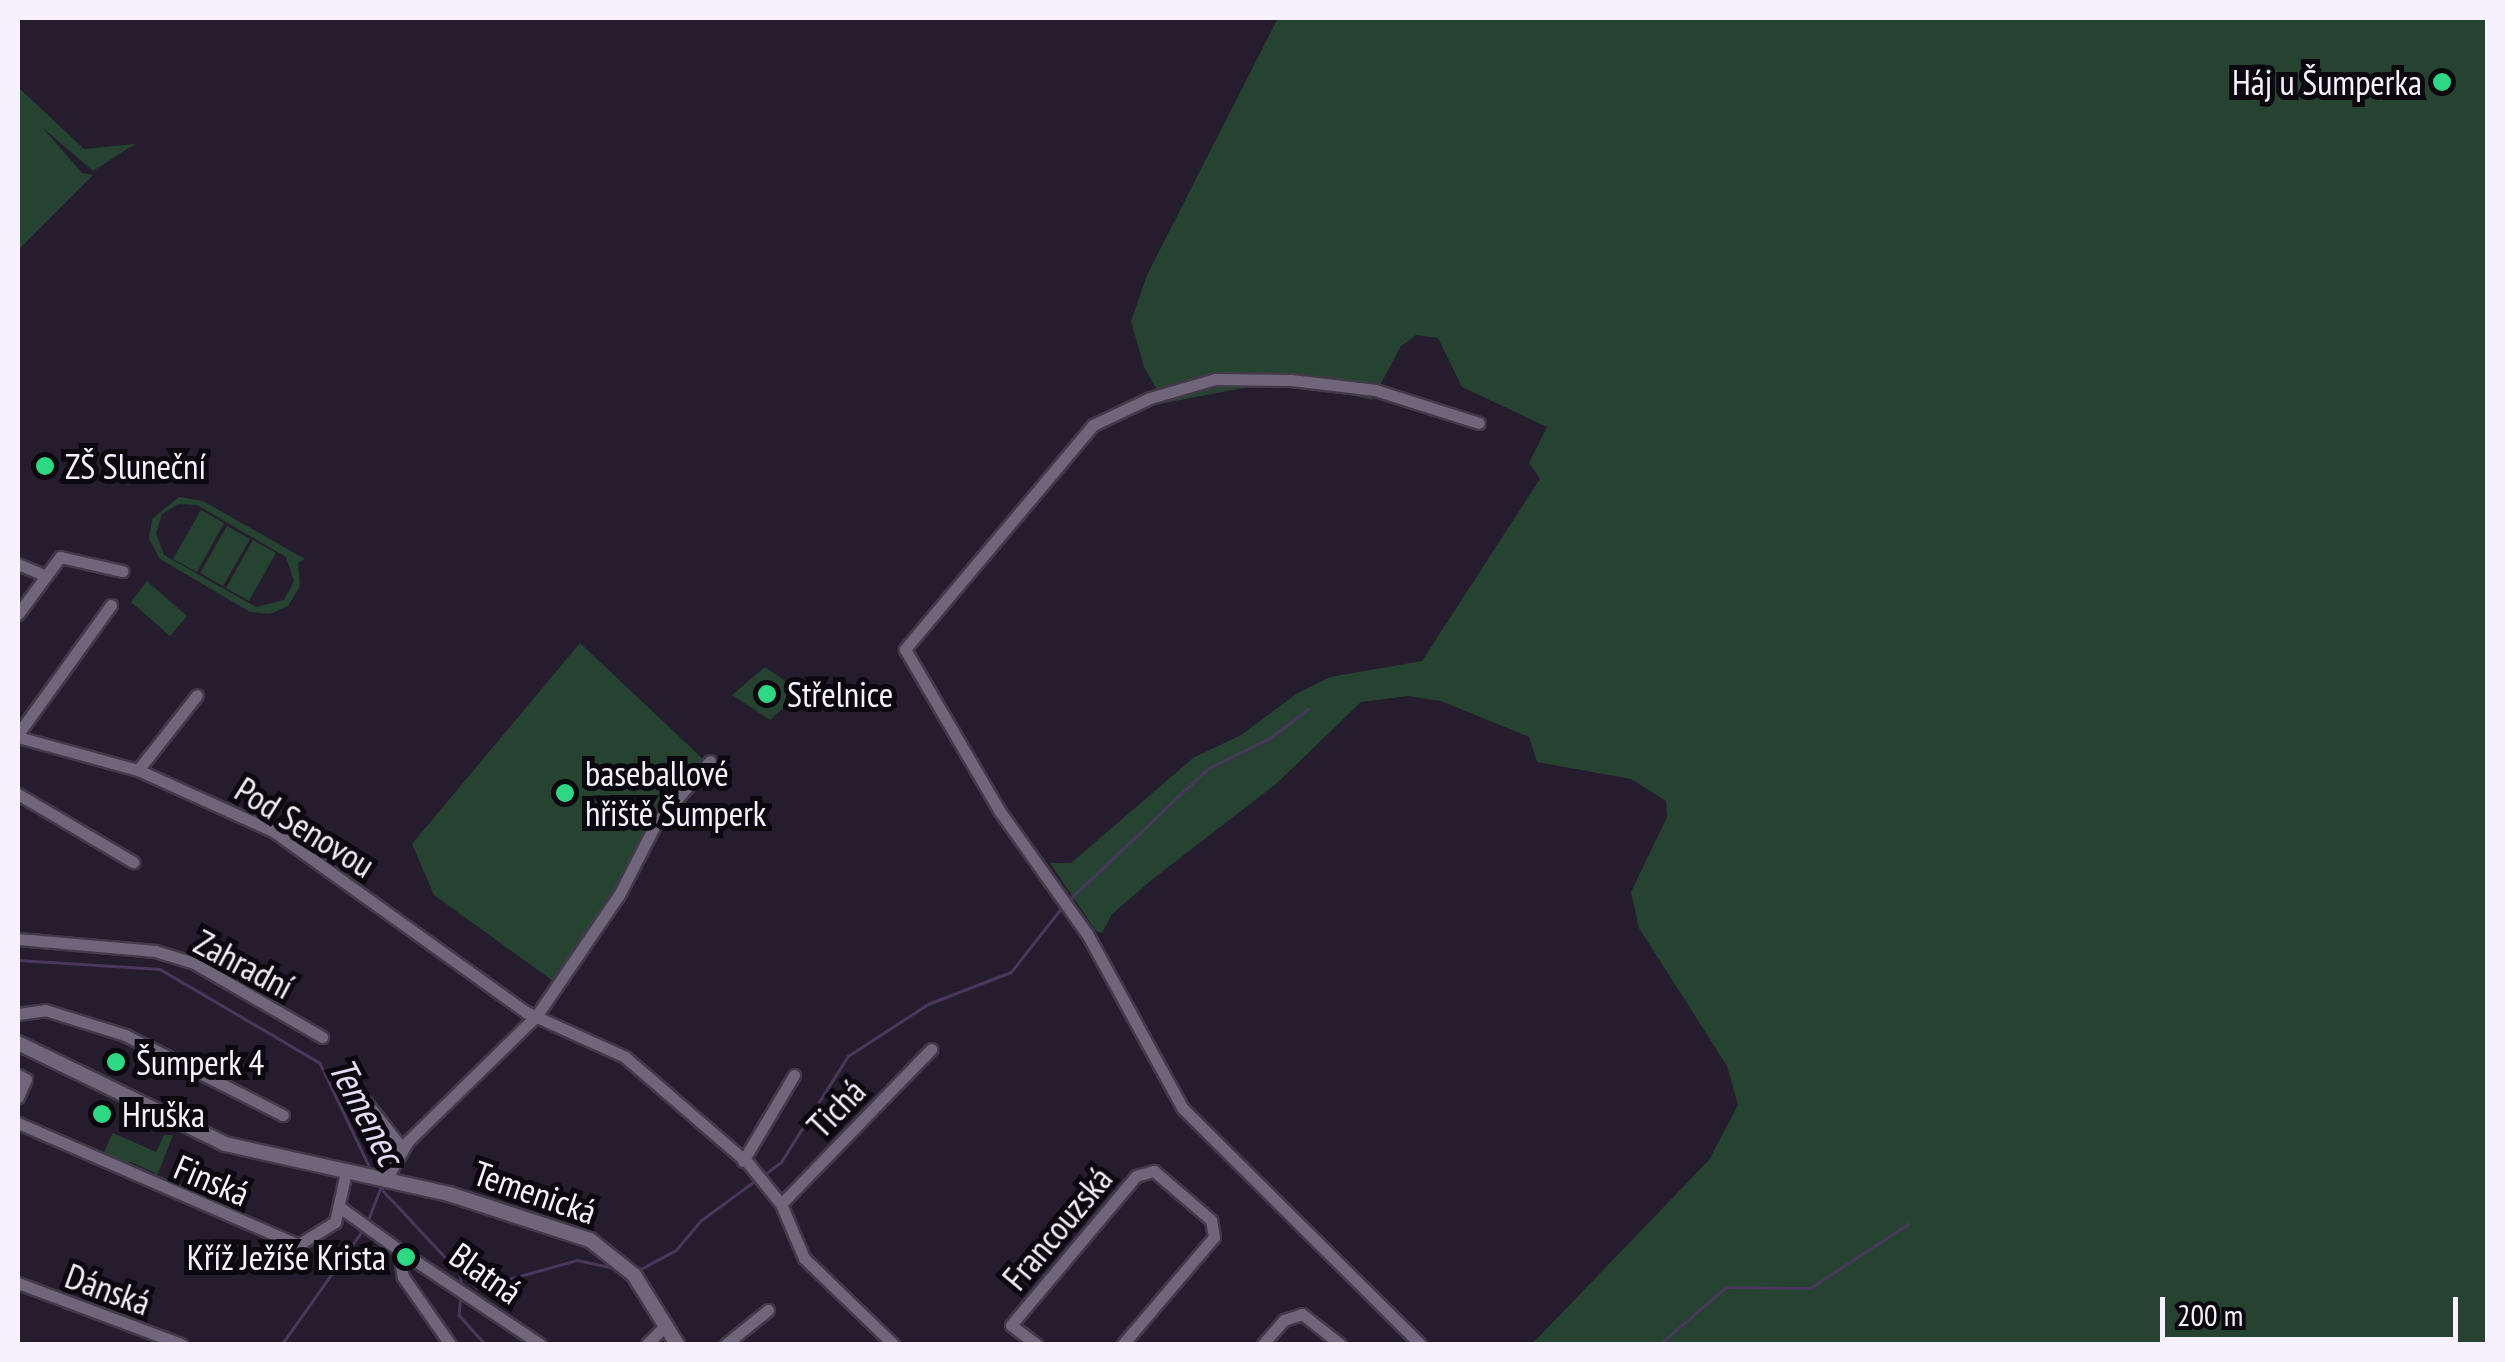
<!DOCTYPE html>
<meta charset="utf-8">
<style>
body{margin:0}
#map{position:relative;width:2505px;height:1362px;overflow:hidden;background:#251c2d;font-family:"PT Sans Narrow",sans-serif}
div>[style]{position:absolute}
.green>*{inset:0;background:#254330}
.stream>*{height:2.5px;margin:-1.25px;padding:0 1.25px;transform-origin:1.25px;border-radius:1.25px;background:#4a375c}
.roads{filter:drop-shadow(2px 0 #413a48) drop-shadow(-2px 0 #413a48) drop-shadow(0 2px #413a48) drop-shadow(0 -2px #413a48)}
.minor>*{height:11px;margin:-5.5px;padding:0 5.5px;transform-origin:5.5px;border-radius:5.5px;background:#70667b}
.tertiary>*{height:14px;margin:-7px;padding:0 7px;transform-origin:7px;border-radius:7px;background:#70667b}
.dots>*{width:28px;height:28px;translate:-50% -50%;box-sizing:border-box;border:5px solid #0c0810;border-radius:50%}
span{translate:-50% -50%;white-space:nowrap;text-align:center;line-height:1.15;-webkit-text-stroke:10px #0c0810;paint-order:stroke}
.poi-label{font-size:35px;color:#f7f1fd}
.right{translate:-100% -50%;text-align:right}
.left{translate:0 -50%;text-align:left}
.street-label{font-size:35px;color:#f7f1fd}
.water-label{font-size:38px;color:#e8dbf6;font-style:italic}
.frame{position:absolute;inset:0;border:20px solid #f7f1fd;pointer-events:none}
.scale{position:absolute;left:2160px;top:1297px;width:298px;height:45px;box-sizing:border-box;border:5px solid #f7f1fd;border-top:0;padding-left:12px;font-size:30px;line-height:35px;white-space:nowrap;color:#f7f1fd;-webkit-text-stroke:8px #0c0810;paint-order:stroke}
</style>
<div id="map">
<div class="green">
<i style="clip-path:polygon(1278px 18px,2487px 18px,2487px 1344px,1532px 1344px,1709px 1160px,1738px 1105px,1727px 1066px,1639px 928px,1631px 892px,1667px 817px,1666px 801px,1631px 779px,1537px 762px,1529px 737px,1441px 701px,1408px 696px,1361px 702px,1276px 784px,1154px 878px,1112px 914px,1102px 933px,1096px 931px,1050px 863px,1071px 863px,1193px 758px,1241px 735px,1296px 694px,1330px 677px,1422px 661px,1540px 479px,1529px 463px,1547px 427px,1462px 387px,1438px 338px,1416px 335px,1401px 346px,1372px 400px,1321px 388px,1249px 387px,1164px 403px,1144px 367px,1131px 321px,1147px 275px)"></i>
<i style="clip-path:polygon(18px 87px,84px 149px,135px 144px,93px 171px,43px 128px,82px 173px,93px 175px,18px 250px)"></i>
<i style="clip-path:polygon(evenodd,179px 497px,203px 501px,305px 559px,298px 563px,300px 586px,288px 606px,270px 614px,250px 612px,160px 559px,149px 539px,152px 519px,179px 497px,197px 505px,286px 557px,294px 581px,284px 600px,256px 607px,164px 555px,156px 533px,162px 514px,178px 504px,197px 505px)"></i>
<i style="clip-path:polygon(201px 510px,224px 523px,197px 572px,173px 559px)"></i>
<i style="clip-path:polygon(227px 526px,250px 539px,223px 586px,200px 573px)"></i>
<i style="clip-path:polygon(253px 540px,276px 553px,249px 601px,226px 588px)"></i>
<i style="clip-path:polygon(147px 581px,187px 616px,170px 636px,131px 602px)"></i>
<i style="clip-path:polygon(580px 643px,704px 760px,647px 826px,624px 876px,553px 981px,434px 895px,412px 844px)"></i>
<i style="clip-path:polygon(765px 667px,801px 692px,770px 720px,732px 695px)"></i>
<i style="clip-path:polygon(113px 1133px,156px 1152px,164px 1135px,173px 1135px,155px 1181px,148px 1177px,155px 1173px,131px 1162px,120px 1166px,122px 1160px,103px 1154px)"></i>
</div>
<div class="stream">
<i style="left:1069px;top:900px;width:190px;rotate:-43.5deg"></i>
<i style="left:1207px;top:769px;width:70px;rotate:-26.2deg"></i>
<i style="left:1270px;top:738px;width:48px;rotate:-37.3deg"></i>
<i style="left:18px;top:960px;width:142px;rotate:3.6deg"></i>
<i style="left:160px;top:969px;width:186px;rotate:30.4deg"></i>
<i style="left:320px;top:1063px;width:121px;rotate:64.5deg"></i>
<i style="left:762px;top:1176px;width:24px;rotate:-36deg"></i>
<i style="left:781px;top:1162px;width:125px;rotate:-57.7deg"></i>
<i style="left:848px;top:1056px;width:95px;rotate:-33deg"></i>
<i style="left:928px;top:1004px;width:89px;rotate:-21.1deg"></i>
<i style="left:1011px;top:972px;width:84px;rotate:-51.8deg"></i>
<i style="left:377px;top:1184px;width:122px;rotate:47deg"></i>
<i style="left:460px;top:1273px;width:10px;rotate:84deg"></i>
<i style="left:368px;top:1220px;width:31px;rotate:-69deg"></i>
<i style="left:637px;top:1271px;width:44px;rotate:-28.3deg"></i>
<i style="left:676px;top:1250px;width:38px;rotate:-50deg"></i>
<i style="left:700px;top:1221px;width:69px;rotate:-36.2deg"></i>
<i style="left:460px;top:1273px;width:23px;rotate:41deg"></i>
<i style="left:477px;top:1288px;width:104px;rotate:-15.6deg"></i>
<i style="left:577px;top:1260px;width:39px;rotate:12deg"></i>
<i style="left:461px;top:1296px;width:19px;rotate:96deg"></i>
<i style="left:459px;top:1315px;width:39px;rotate:48deg"></i>
<i style="left:282px;top:1344px;width:138px;rotate:-54.7deg"></i>
<i style="left:1660px;top:1344px;width:87px;rotate:-40.8deg"></i>
<i style="left:1726px;top:1287px;width:84px;rotate:0.7deg"></i>
<i style="left:1810px;top:1288px;width:117px;rotate:-33.1deg"></i>
</div>
<div class="roads">
<div class="minor">
<i style="left:18px;top:564px;width:25px;rotate:23deg"></i>
<i style="left:18px;top:614px;width:71px;rotate:-53.6deg"></i>
<i style="left:60px;top:557px;width:64px;rotate:12.7deg"></i>
<i style="left:18px;top:734px;width:159px;rotate:-54.2deg"></i>
<i style="left:18px;top:737px;width:124px;rotate:15.4deg"></i>
<i style="left:138px;top:770px;width:148px;rotate:24.3deg"></i>
<i style="left:273px;top:831px;width:311px;rotate:35.6deg"></i>
<i style="left:526px;top:1012px;width:109px;rotate:24.4deg"></i>
<i style="left:625px;top:1057px;width:162px;rotate:40.8deg"></i>
<i style="left:748px;top:1163px;width:53px;rotate:51.2deg"></i>
<i style="left:781px;top:1204px;width:59px;rotate:66.9deg"></i>
<i style="left:804px;top:1258px;width:124px;rotate:44deg"></i>
<i style="left:138px;top:770px;width:95px;rotate:-51.8deg"></i>
<i style="left:18px;top:794px;width:134px;rotate:30.6deg"></i>
<i style="left:18px;top:939px;width:138px;rotate:5deg"></i>
<i style="left:155px;top:951px;width:41px;rotate:17.1deg"></i>
<i style="left:194px;top:963px;width:148px;rotate:30deg"></i>
<i style="left:18px;top:1014px;width:27px;rotate:-8deg"></i>
<i style="left:45px;top:1010px;width:84px;rotate:17.4deg"></i>
<i style="left:125px;top:1035px;width:177px;rotate:26.9deg"></i>
<i style="left:18px;top:1075px;width:9px;rotate:27deg"></i>
<i style="left:26px;top:1079px;width:20px;rotate:114deg"></i>
<i style="left:365px;top:1101px;width:60px;rotate:51.8deg"></i>
<i style="left:18px;top:1123px;width:305px;rotate:23.5deg"></i>
<i style="left:298px;top:1245px;width:44px;rotate:-31.9deg"></i>
<i style="left:335px;top:1222px;width:51px;rotate:-77.6deg"></i>
<i style="left:743px;top:1161px;width:100px;rotate:-59.3deg"></i>
<i style="left:385px;top:1181px;width:46px;rotate:-60.1deg"></i>
<i style="left:408px;top:1141px;width:180px;rotate:-44.3deg"></i>
<i style="left:537px;top:1015px;width:145px;rotate:-55.7deg"></i>
<i style="left:619px;top:895px;width:81px;rotate:-62.8deg"></i>
<i style="left:656px;top:823px;width:82px;rotate:-48.9deg"></i>
<i style="left:781px;top:1204px;width:216px;rotate:-45.9deg"></i>
<i style="left:341px;top:1208px;width:72px;rotate:35.9deg"></i>
<i style="left:399px;top:1250px;width:27px;rotate:82deg"></i>
<i style="left:403px;top:1277px;width:82px;rotate:55deg"></i>
<i style="left:399px;top:1250px;width:169px;rotate:33.7deg"></i>
<i style="left:18px;top:1283px;width:174px;rotate:20.5deg"></i>
<i style="left:647px;top:1344px;width:25px;rotate:-45deg"></i>
<i style="left:726px;top:1344px;width:54px;rotate:-39deg"></i>
<i style="left:1036px;top:1344px;width:31px;rotate:-143deg"></i>
<i style="left:1011px;top:1325px;width:194px;rotate:-50deg"></i>
<i style="left:1136px;top:1176px;width:19px;rotate:-16deg"></i>
<i style="left:1154px;top:1171px;width:75px;rotate:40.7deg"></i>
<i style="left:1211px;top:1220px;width:17px;rotate:80deg"></i>
<i style="left:1214px;top:1237px;width:140px;rotate:130.4deg"></i>
<i style="left:1263px;top:1344px;width:32px;rotate:-49deg"></i>
<i style="left:1284px;top:1320px;width:19px;rotate:-18deg"></i>
<i style="left:1302px;top:1314px;width:48px;rotate:38.3deg"></i>
<i style="left:1420px;top:1344px;width:334px;rotate:-135.2deg"></i>
<i style="left:1183px;top:1109px;width:200px;rotate:-118.7deg"></i>
<i style="left:1087px;top:934px;width:152px;rotate:-125.4deg"></i>
<i style="left:999px;top:810px;width:186px;rotate:-120.3deg"></i>
<i style="left:905px;top:649px;width:292px;rotate:-50deg"></i>
<i style="left:1093px;top:425px;width:63px;rotate:-25.3deg"></i>
<i style="left:1150px;top:398px;width:68px;rotate:-16.3deg"></i>
<i style="left:1215px;top:379px;width:76px;rotate:0.8deg"></i>
<i style="left:1291px;top:380px;width:85px;rotate:6.8deg"></i>
<i style="left:1375px;top:390px;width:109px;rotate:17.6deg"></i>
</div>
<div class="tertiary">
<i style="left:18px;top:1043px;width:230px;rotate:26deg"></i>
<i style="left:225px;top:1144px;width:230px;rotate:12.6deg"></i>
<i style="left:449px;top:1194px;width:148px;rotate:18.1deg"></i>
<i style="left:590px;top:1240px;width:56px;rotate:38.5deg"></i>
<i style="left:634px;top:1275px;width:81px;rotate:58.1deg"></i>
</div>
</div>
<div class="dots">
<i style="left:2442px;top:82px;background:#2ed883"></i>
<i style="left:45px;top:466px;background:#2ed883"></i>
<i style="left:767px;top:694px;background:#2ed883"></i>
<i style="left:565px;top:793px;background:#2ed883"></i>
<i style="left:116px;top:1062px;background:#2ed883"></i>
<i style="left:102px;top:1114px;background:#2ed883"></i>
<i style="left:406px;top:1257px;background:#2ed883"></i>
</div>
<div class="poi-label">
<span class="right" style="left:2422px;top:82px">Háj u Šumperka</span>
<span class="left" style="left:65px;top:466px">ZŠ Sluneční</span>
<span class="left" style="left:787px;top:694px">Střelnice</span>
<span class="left" style="left:585px;top:793px">baseballové<br>hřiště Šumperk</span>
<span class="left" style="left:136px;top:1062px">Šumperk 4</span>
<span class="left" style="left:122px;top:1114px">Hruška</span>
<span class="right" style="left:386px;top:1257px">Kříž Ježíše Krista</span>
</div>
<div class="street-label">
<span style="left:305px;top:827px;rotate:32deg">Pod Senovou</span>
<span style="left:244px;top:964px;rotate:28deg">Zahradní</span>
<span style="left:836px;top:1108px;rotate:-46deg">Tichá</span>
<span style="left:212px;top:1180px;rotate:23deg">Finská</span>
<span style="left:535px;top:1192px;rotate:19deg">Temenická</span>
<span style="left:1057px;top:1228px;rotate:-50deg">Francouzská</span>
<span style="left:486px;top:1273px;rotate:35deg">Blatná</span>
<span style="left:108px;top:1289px;rotate:20deg">Dánská</span>
</div>
<div class="water-label">
<span style="left:367px;top:1111px;rotate:62deg">Temenec</span>
</div>
<div class="frame"></div>
<div class="scale">200 m</div>
</div>
